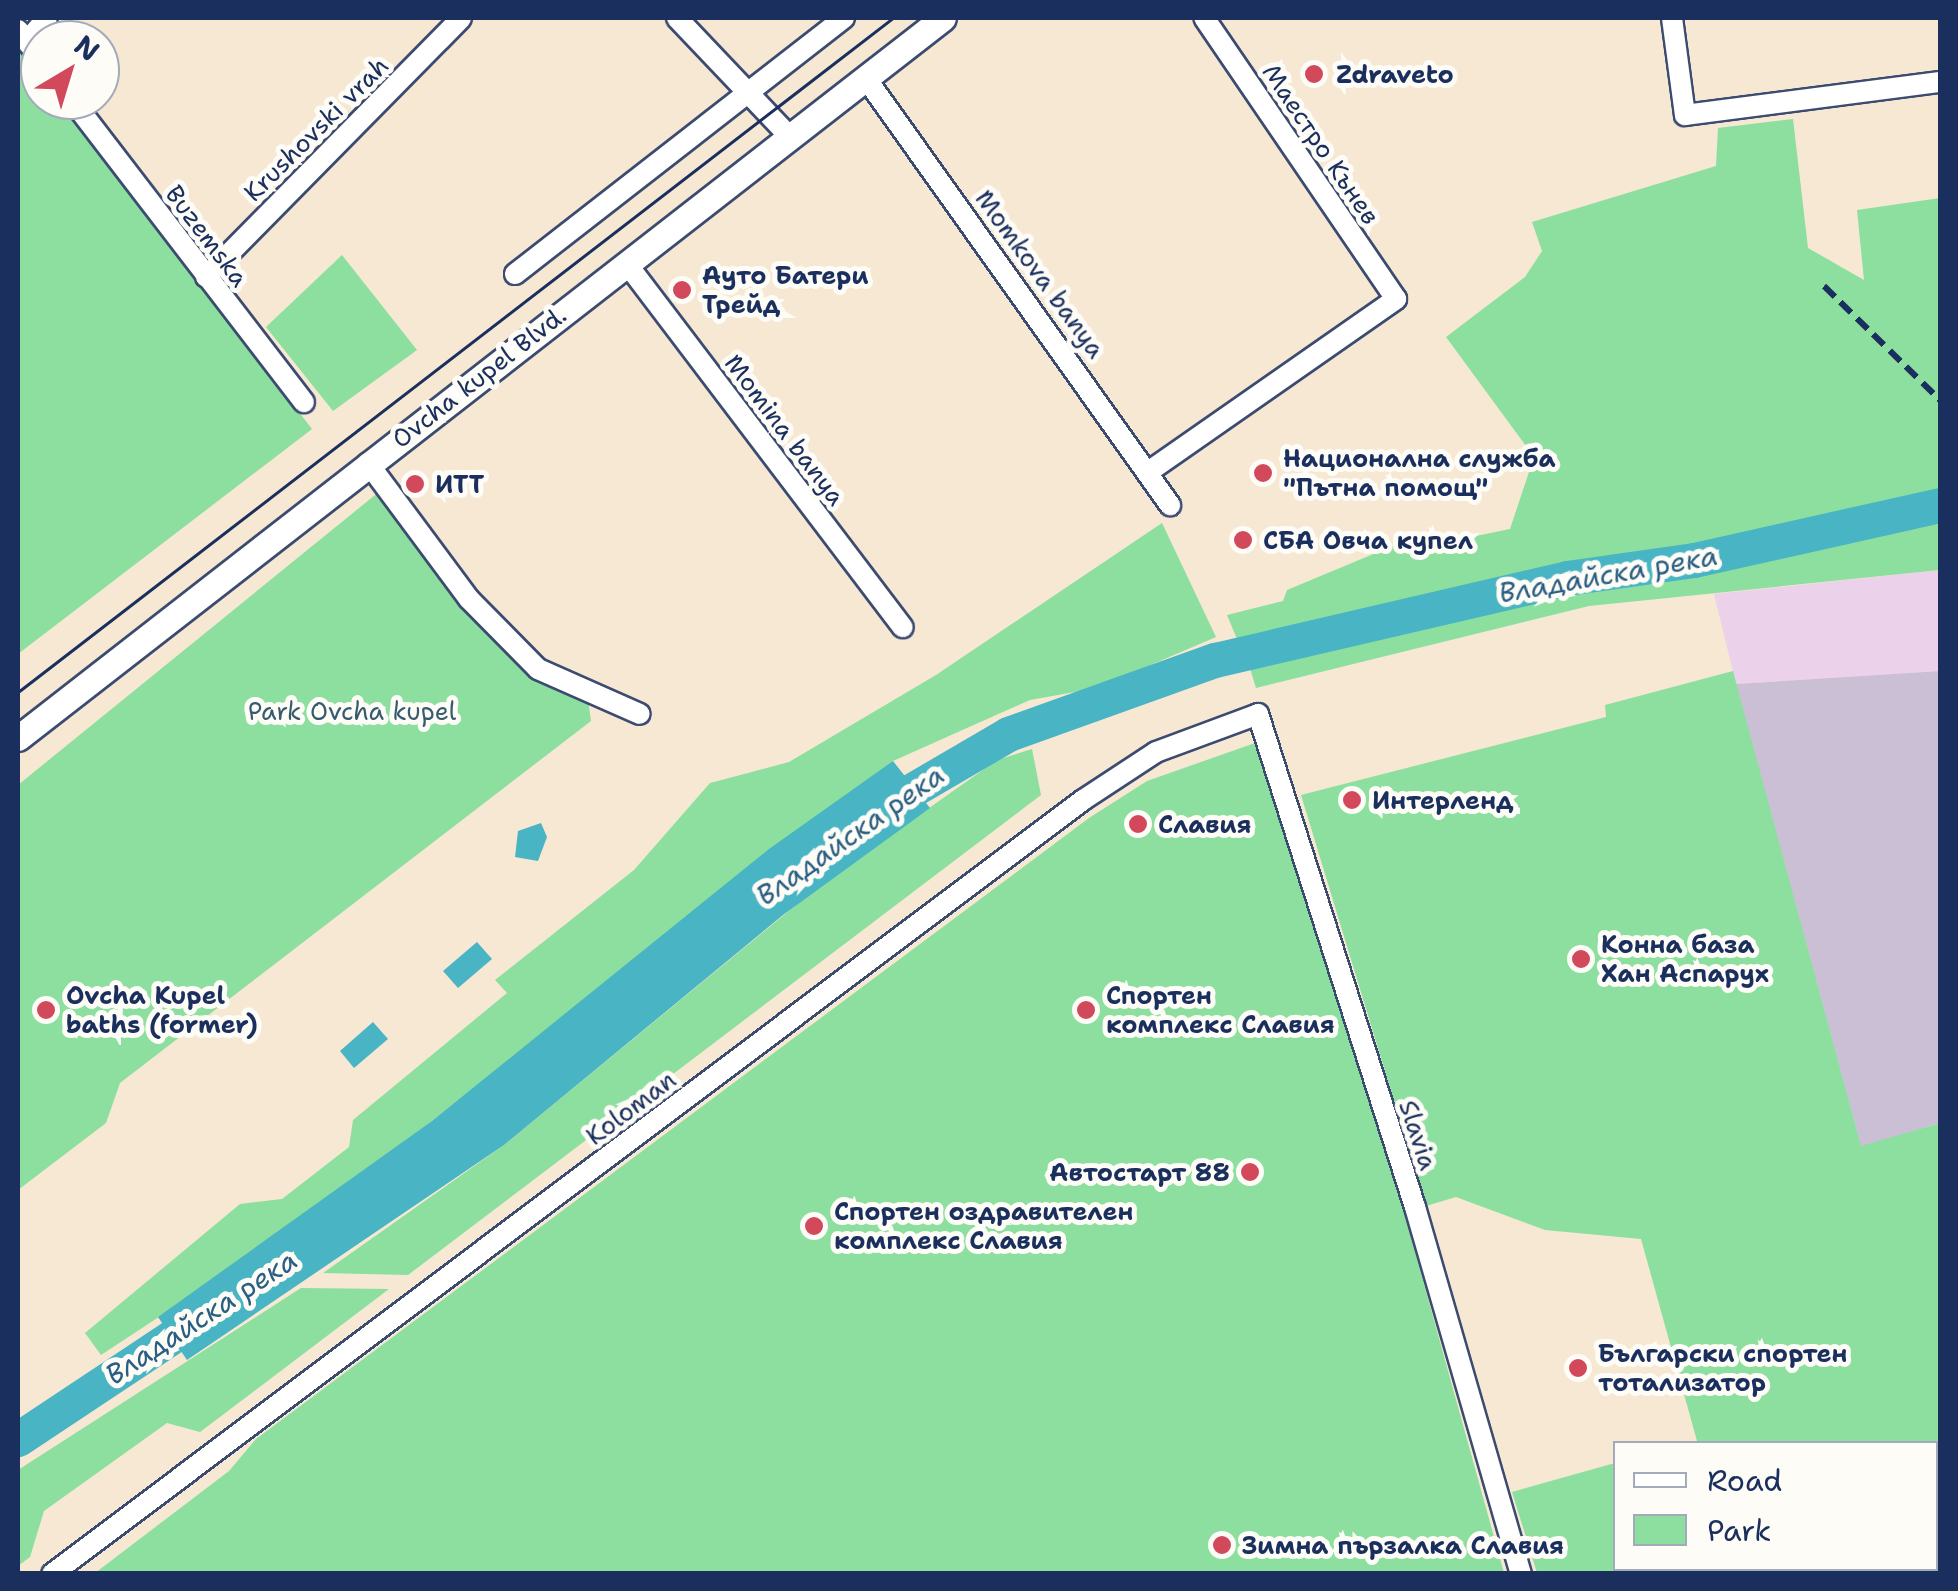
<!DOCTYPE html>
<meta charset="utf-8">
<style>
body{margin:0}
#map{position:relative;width:1958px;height:1591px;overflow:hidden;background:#f6e8d3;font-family:"Shantell Sans",sans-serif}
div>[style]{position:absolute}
.built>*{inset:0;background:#ecd1ea}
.industrial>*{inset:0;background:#cbbfd5}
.green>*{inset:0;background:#8cdf9f}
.water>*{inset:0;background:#48b4c4}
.river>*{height:35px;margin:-17.5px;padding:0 17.5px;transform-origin:17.5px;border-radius:17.5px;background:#48b4c4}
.roads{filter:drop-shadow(2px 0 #3c4b70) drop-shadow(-2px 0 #3c4b70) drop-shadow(0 2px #3c4b70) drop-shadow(0 -2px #3c4b70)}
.minor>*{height:20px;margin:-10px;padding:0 10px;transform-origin:10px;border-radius:10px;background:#fff}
.major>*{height:25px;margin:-12.5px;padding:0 12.5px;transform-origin:12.5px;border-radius:12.5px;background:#fff}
.tram>*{height:2.5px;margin:-1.25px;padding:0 1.25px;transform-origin:1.25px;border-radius:1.25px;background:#1b2f5e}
.rail>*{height:6px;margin-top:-3px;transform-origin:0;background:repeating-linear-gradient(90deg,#1b2f5e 0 15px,transparent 0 23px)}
.dots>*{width:28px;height:28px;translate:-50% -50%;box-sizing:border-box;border:5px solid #fdfcf7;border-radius:50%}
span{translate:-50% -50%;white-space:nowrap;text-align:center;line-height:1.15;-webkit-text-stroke:10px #fdfcf7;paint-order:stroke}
.poi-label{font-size:25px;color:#1b2f5e;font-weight:700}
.left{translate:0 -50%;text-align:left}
.right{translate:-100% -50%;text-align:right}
.street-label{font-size:25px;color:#1b2f5e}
.park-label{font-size:25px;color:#375b6e}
.water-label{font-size:28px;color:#2b5e82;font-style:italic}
.frame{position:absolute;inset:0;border:20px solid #1b2f5e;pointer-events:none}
.legend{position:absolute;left:1613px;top:1441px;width:325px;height:130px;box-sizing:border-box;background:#fdfcf7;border:2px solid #a3aaba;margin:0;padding:12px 18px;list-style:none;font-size:30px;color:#1b2f5e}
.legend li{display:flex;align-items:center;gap:20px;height:50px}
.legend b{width:50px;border:2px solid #a3aaba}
.north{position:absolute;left:20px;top:20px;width:100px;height:100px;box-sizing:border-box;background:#fdfcf7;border:2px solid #a3aaba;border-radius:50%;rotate:38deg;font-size:28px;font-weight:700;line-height:40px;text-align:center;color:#1b2f5e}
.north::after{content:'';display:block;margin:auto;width:35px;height:45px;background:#d1495b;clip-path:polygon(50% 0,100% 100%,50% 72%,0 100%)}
</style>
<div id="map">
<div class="built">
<i style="clip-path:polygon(1940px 570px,1940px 671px,1736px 684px,1714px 594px)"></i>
</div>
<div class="industrial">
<i style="clip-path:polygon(1940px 671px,1940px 1123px,1861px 1147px,1736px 684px)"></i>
</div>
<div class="green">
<i style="clip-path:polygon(18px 45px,40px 73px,40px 100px,60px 100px,312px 429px,18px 654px)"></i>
<i style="clip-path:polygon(1793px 119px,1808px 248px,1864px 280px,1857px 210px,1940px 198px,1940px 495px,1740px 542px,1562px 569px,1237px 639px,1227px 615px,1283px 601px,1287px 590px,1407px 540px,1442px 543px,1510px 529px,1534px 457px,1446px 337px,1525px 277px,1542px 251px,1532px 222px,1716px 166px,1718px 128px)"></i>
<i style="clip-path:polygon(342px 255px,417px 350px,333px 411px,266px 327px)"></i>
<i style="clip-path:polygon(380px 491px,464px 604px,588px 699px,591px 721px,120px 1083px,106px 1123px,18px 1190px,18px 785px)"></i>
<i style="clip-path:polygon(1940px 514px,1940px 570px,1589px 606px,1256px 688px,1249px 665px)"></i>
<i style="clip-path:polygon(1162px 523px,1216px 637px,1097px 688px,1030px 700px,893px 761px,432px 1121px,244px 1261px,101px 1355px,85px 1333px,240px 1204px,282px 1199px,349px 1147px,353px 1120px,507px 993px,495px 980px,634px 870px,710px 783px,789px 762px,936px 675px)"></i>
<i style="clip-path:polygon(1733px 671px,1861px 1146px,1940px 1123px,1940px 1573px,1537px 1573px,1512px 1492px,1615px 1463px,1616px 1568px,1936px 1568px,1936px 1444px,1691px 1443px,1697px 1441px,1641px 1239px,1545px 1230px,1456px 1197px,1426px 1206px,1301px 795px,1606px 717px,1605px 705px)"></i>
<i style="clip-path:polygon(1255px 743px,1401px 1201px,1504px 1573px,95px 1573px,229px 1471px,256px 1439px,1089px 818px,1147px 781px)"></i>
<i style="clip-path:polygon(1032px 749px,1041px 795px,408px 1275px,323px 1273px,504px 1145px,823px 883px,997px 760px)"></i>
<i style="clip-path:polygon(301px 1288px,389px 1289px,200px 1432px,167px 1423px,44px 1511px,30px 1557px,18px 1566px,18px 1470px)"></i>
</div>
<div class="water">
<i style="clip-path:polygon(893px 761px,930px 808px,783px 915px,504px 1145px,187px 1360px,158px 1317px,432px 1121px,769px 849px)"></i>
<i style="clip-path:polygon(541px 823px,547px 837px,538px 861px,515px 857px,518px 831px)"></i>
<i style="clip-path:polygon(477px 942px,492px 959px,458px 988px,443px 971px)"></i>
<i style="clip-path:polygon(373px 1022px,388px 1039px,354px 1068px,340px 1051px)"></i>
</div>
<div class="river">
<i style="left:873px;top:813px;width:156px;rotate:-30.3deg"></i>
<i style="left:1008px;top:734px;width:220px;rotate:-19.7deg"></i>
<i style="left:1215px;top:660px;width:361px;rotate:-13.1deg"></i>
<i style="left:1567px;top:578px;width:128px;rotate:-8.1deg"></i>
<i style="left:1694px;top:560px;width:252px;rotate:-12.6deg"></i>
<i style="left:18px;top:1439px;width:229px;rotate:-33.6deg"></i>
</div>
<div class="roads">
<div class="minor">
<i style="left:677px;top:18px;width:163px;rotate:46.5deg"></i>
<i style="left:1672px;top:18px;width:98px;rotate:82.4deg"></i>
<i style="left:1685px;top:115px;width:257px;rotate:-7.4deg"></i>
<i style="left:18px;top:30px;width:36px;rotate:52deg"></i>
<i style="left:27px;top:41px;width:30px;rotate:-49deg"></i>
<i style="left:865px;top:77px;width:526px;rotate:54.53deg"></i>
<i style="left:72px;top:100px;width:381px;rotate:52.5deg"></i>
<i style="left:627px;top:264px;width:456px;rotate:52.8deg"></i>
<i style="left:515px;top:274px;width:417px;rotate:-37.9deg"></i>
<i style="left:206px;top:277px;width:363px;rotate:-45.4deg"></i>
<i style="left:368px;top:463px;width:169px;rotate:53.4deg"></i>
<i style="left:469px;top:599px;width:98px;rotate:45.4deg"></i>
<i style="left:538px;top:669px;width:111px;rotate:23.8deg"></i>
<i style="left:1151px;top:470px;width:299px;rotate:-34.9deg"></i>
<i style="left:1396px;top:299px;width:340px;rotate:-124.3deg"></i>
<i style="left:52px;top:1574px;width:1289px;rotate:-36.9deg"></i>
<i style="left:1083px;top:800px;width:87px;rotate:-33.3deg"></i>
<i style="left:1156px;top:752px;width:109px;rotate:-20.4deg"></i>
<i style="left:1258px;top:714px;width:517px;rotate:72.34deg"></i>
<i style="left:1415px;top:1207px;width:382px;rotate:73.9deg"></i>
</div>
<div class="major">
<i style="left:18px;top:738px;width:1172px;rotate:-37.9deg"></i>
</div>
</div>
<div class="tram">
<i style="left:18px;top:692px;width:1104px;rotate:-37.61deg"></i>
</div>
<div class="rail">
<i style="left:1824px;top:286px;width:163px;rotate:44.5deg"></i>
</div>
<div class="dots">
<i style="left:1314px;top:74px;background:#d1495b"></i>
<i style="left:682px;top:290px;background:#d1495b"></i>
<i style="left:1263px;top:473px;background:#d1495b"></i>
<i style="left:415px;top:484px;background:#d1495b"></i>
<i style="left:1243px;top:540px;background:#d1495b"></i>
<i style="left:1352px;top:800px;background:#d1495b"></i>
<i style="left:1138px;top:824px;background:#d1495b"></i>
<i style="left:1581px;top:959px;background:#d1495b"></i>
<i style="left:46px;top:1010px;background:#d1495b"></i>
<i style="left:1086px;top:1010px;background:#d1495b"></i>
<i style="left:1250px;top:1172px;background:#d1495b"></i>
<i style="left:814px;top:1226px;background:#d1495b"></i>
<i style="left:1578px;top:1368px;background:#d1495b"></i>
<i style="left:1222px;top:1545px;background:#d1495b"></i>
</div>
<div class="poi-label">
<span class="left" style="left:1336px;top:74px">Zdraveto</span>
<span class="left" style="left:702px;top:290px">Ауто Батери<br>Трейд</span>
<span class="left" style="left:1283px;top:473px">Национална служба<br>"Пътна помощ"</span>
<span class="left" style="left:435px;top:484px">ИТТ</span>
<span class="left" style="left:1263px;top:540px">СБА Овча купел</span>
<span class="left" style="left:1372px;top:800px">Интерленд</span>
<span class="left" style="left:1158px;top:824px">Славия</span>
<span class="left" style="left:1601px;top:959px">Конна база<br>Хан Аспарух</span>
<span class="left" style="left:66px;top:1010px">Ovcha Kupel<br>baths (former)</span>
<span class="left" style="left:1106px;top:1010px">Спортен<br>комплекс Славия</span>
<span class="right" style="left:1230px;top:1172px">Автостарт 88</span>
<span class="left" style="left:834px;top:1226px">Спортен оздравителен<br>комплекс Славия</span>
<span class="left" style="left:1598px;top:1368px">Български спортен<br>тотализатор</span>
<span class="left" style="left:1242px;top:1545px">Зимна пързалка Славия</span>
</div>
<div class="street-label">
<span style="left:316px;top:129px;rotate:-45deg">Krushovski vrah</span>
<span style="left:1321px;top:144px;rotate:56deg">Маестро Кънев</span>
<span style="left:207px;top:236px;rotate:53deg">Buzemska</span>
<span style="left:1040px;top:274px;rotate:54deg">Momkova banya</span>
<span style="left:479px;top:377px;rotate:-38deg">Ovcha kupel Blvd.</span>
<span style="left:785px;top:430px;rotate:53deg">Momina banya</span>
<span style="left:631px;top:1108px;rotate:-37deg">Koloman</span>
<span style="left:1418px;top:1135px;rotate:72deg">Slavia</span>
</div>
<div class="park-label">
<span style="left:352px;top:711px">Park Ovcha kupel</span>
</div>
<div class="water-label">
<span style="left:1608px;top:574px;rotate:-10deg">Владайска река</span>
<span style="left:850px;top:835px;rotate:-35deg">Владайска река</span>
<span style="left:201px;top:1317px;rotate:-33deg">Владайска река</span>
</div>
<div class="frame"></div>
<ul class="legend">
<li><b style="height:12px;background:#fff"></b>Road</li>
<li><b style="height:28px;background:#8cdf9f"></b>Park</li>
</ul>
<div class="north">N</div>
</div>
